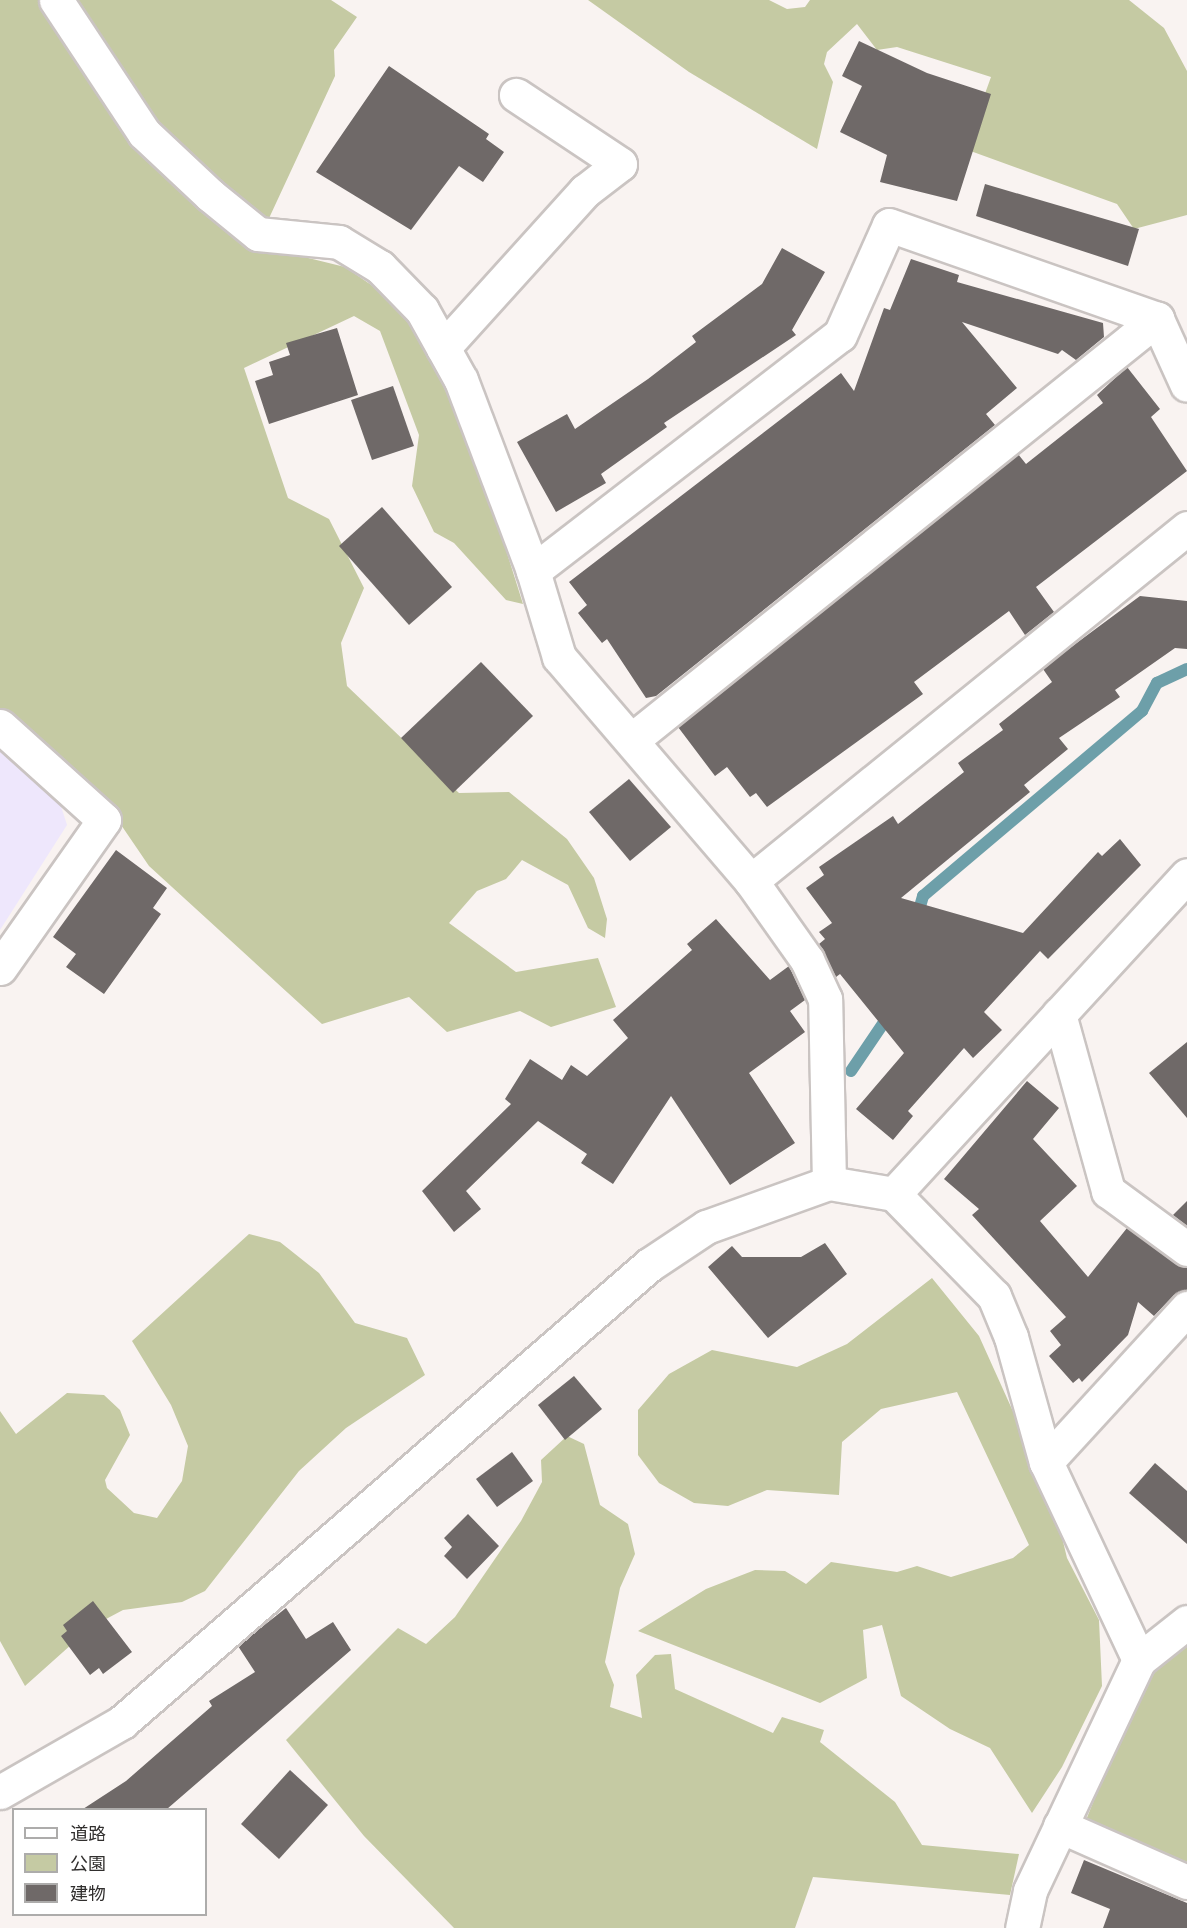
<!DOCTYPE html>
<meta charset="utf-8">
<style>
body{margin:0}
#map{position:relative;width:1187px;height:1928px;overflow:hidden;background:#f9f3f1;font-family:Spectral,"Noto Sans JP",serif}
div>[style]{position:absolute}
.education>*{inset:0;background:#eee7fc}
.green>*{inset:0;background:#c5caa3}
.stream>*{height:12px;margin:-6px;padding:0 6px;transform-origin:6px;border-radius:6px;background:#6d9fa9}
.building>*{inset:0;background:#6f6968}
.roads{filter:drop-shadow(2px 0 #cac4c2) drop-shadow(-2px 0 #cac4c2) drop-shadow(0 2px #cac4c2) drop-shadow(0 -2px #cac4c2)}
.minor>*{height:33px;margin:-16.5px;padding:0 16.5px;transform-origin:16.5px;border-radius:16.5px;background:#fff}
span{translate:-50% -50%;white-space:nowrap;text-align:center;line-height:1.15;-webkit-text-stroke:6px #fff;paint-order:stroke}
.legend{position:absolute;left:12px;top:1808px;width:195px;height:108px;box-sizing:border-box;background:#fff;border:2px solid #adacab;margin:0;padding:8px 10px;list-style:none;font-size:18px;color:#312f2e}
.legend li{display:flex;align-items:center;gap:12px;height:30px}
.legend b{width:30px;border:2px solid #adacab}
</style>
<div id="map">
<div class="education">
<i style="clip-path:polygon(0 744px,59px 800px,67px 825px,0 930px)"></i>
</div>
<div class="green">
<i style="clip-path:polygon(0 0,331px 0,357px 17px,334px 50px,335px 76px,264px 229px,292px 254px,345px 267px,383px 293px,414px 324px,462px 410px,523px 604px,506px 600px,454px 543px,434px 532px,412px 486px,419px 435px,380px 331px,354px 316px,244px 368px,288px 498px,329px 519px,364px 588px,341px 643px,347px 686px,459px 793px,509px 792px,567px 839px,594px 878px,607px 919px,605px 938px,588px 928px,568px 885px,522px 860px,506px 879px,477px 891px,449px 923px,516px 972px,598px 958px,616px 1007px,551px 1027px,520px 1011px,447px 1032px,409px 997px,322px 1024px,149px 866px,115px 816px,0 736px)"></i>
<i style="clip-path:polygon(588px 0,769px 0,787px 9px,805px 7px,810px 0,1129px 0,1164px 28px,1187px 71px,1187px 215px,1134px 229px,1117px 204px,965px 149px,991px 77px,897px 47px,877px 50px,857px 24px,827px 52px,824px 64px,833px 82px,817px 149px,689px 72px)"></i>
<i style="clip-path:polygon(249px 1234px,280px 1242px,319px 1273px,355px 1323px,407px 1338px,425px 1375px,346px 1428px,299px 1471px,205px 1591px,182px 1602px,123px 1610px,91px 1627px,25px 1686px,0 1641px,0 1411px,16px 1434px,67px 1393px,104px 1395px,120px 1410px,130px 1435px,105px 1480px,107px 1488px,134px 1513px,157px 1518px,182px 1481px,188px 1446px,171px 1405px,132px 1341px)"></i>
<i style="clip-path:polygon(932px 1278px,979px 1336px,1053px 1500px,1067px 1558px,1099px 1620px,1102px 1686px,1062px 1767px,1032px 1813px,990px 1748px,950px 1729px,901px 1696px,882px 1625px,863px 1630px,867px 1678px,820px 1703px,638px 1631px,706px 1589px,755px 1570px,785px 1571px,806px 1584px,831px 1562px,897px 1572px,917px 1566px,951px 1577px,1013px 1558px,1029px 1545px,957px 1392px,881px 1409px,842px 1442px,839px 1495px,767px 1490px,728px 1506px,694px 1503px,659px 1483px,638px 1455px,638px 1410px,669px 1374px,712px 1350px,797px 1367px,847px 1344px)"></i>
<i style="clip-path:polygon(567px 1436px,584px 1444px,600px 1505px,628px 1524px,635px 1554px,620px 1588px,605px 1662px,614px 1685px,610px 1707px,642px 1718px,636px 1675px,655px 1655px,671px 1654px,675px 1689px,773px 1733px,782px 1717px,824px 1730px,820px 1742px,895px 1802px,922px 1845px,1019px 1854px,1010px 1895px,813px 1877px,795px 1928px,454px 1928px,364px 1836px,286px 1740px,398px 1628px,426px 1644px,455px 1617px,521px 1521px,542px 1482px,541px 1460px)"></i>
<i style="clip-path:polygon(1187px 1642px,1187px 1862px,1086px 1820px,1145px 1673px)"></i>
</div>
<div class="stream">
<i style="left:917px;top:917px;width:22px;rotate:-74deg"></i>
<i style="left:923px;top:896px;width:287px;rotate:-40.2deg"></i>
<i style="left:1142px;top:711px;width:32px;rotate:-62deg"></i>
<i style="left:1157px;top:683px;width:33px;rotate:-25deg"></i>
<i style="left:851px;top:1071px;width:71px;rotate:-55.9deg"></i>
</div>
<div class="building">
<i style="clip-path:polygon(859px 41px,927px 73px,991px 94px,957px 201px,880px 182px,887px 155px,840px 132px,862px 86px,842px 76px)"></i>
<i style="clip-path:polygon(389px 66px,489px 134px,486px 139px,504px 152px,483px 182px,459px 166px,411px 230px,316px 172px)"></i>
<i style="clip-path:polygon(985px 184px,1139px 229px,1128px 266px,976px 216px)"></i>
<i style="clip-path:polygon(782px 248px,825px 272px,792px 330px,796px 335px,664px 423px,667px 427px,601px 474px,606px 483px,556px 512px,517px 442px,567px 414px,575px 429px,648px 379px,696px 342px,692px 336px,762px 284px)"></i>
<i style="clip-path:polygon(911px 259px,959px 275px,957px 282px,1103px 323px,1104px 337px,1076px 360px,1062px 350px,1058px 354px,962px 322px,1017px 388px,986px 414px,995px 425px,656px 696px,646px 698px,607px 639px,602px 643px,578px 613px,587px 605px,569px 582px,841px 373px,854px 391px,884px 308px,890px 310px)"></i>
<i style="clip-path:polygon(337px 328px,358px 395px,269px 424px,255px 381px,273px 375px,269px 362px,290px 355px,286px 343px)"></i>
<i style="clip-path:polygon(1127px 367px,1160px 409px,1151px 417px,1187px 471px,1036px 587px,1054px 612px,1025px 635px,1009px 611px,914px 682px,923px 694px,767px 807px,756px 793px,750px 797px,727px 767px,715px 776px,678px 727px,1018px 454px,1026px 464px,1103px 403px,1097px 395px)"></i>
<i style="clip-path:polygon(393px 386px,414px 446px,372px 460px,351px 400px)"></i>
<i style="clip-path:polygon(382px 507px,452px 587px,409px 625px,339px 546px)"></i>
<i style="clip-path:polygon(1140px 596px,1187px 601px,1187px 649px,1175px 648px,1115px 690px,1120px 697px,1059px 738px,1068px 749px,1024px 785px,1030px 792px,901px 898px,1023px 933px,1098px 852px,1102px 856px,1120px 839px,1141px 865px,1048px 959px,1040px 951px,984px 1012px,1002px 1030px,973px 1058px,964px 1048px,908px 1111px,913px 1116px,893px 1140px,856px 1109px,904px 1053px,840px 974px,836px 977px,819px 944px,825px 939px,819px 932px,832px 923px,806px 888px,824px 875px,819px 867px,893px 816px,898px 824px,964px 772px,958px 763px,1003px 730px,999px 724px,1052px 682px,1043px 669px,1047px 665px)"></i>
<i style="clip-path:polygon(481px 662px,533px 716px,453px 793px,401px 738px)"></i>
<i style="clip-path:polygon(629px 779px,671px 827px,630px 861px,589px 812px)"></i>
<i style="clip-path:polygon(116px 850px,167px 888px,153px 908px,161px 914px,104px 994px,66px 967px,76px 954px,53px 937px)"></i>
<i style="clip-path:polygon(716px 919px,770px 980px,789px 966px,805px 1000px,790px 1011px,805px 1032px,749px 1073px,795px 1143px,730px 1185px,671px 1096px,613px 1184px,581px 1163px,587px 1154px,538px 1121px,466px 1191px,481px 1209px,454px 1232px,422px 1191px,511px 1104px,505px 1099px,530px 1059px,562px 1080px,571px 1065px,587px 1076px,628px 1038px,613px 1020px,692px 950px,687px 944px)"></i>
<i style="clip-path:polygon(1187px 1042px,1187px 1118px,1149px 1073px)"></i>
<i style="clip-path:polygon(1027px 1081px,1059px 1108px,1033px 1139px,1077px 1186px,1040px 1221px,1088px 1277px,1127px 1228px,1187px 1267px,1187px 1290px,1174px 1295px,1154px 1316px,1138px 1302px,1128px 1335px,1082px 1382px,1079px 1378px,1073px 1383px,1049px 1356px,1061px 1345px,1050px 1331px,1066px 1317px,972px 1215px,979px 1209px,944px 1179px)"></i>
<i style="clip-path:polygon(1187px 1201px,1187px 1226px,1173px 1215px)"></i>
<i style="clip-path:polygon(825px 1243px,847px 1274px,768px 1338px,708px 1267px,732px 1246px,742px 1257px,801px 1257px)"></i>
<i style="clip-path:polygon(574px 1376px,602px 1409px,565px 1440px,538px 1405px)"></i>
<i style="clip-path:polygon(512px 1452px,533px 1481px,497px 1507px,476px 1479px)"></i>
<i style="clip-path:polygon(1155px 1463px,1187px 1491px,1187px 1544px,1129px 1493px)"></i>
<i style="clip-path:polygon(468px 1514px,499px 1546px,467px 1579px,444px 1556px,452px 1547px,444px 1538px)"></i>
<i style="clip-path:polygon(93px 1601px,132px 1652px,103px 1674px,99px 1668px,90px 1675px,61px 1636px,67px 1631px,63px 1625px)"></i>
<i style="clip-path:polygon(286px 1608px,306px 1639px,333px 1622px,351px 1650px,167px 1809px,83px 1809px,126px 1781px,212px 1706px,209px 1701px,255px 1672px,238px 1646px)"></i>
<i style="clip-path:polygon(290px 1770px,328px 1805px,279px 1859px,241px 1824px)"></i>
<i style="clip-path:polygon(1084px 1860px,1187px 1903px,1187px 1928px,1103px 1928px,1110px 1909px,1071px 1893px)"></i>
</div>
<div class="roads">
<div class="minor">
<i style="left:56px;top:0;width:159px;rotate:56.5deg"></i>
<i style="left:144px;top:133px;width:91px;rotate:43.2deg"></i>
<i style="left:210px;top:195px;width:62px;rotate:39.1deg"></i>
<i style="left:258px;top:234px;width:81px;rotate:5.6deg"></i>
<i style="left:339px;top:242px;width:48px;rotate:31.4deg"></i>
<i style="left:380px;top:267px;width:60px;rotate:45.7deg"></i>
<i style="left:422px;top:310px;width:80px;rotate:60.9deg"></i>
<i style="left:461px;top:380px;width:204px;rotate:69.3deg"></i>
<i style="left:443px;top:348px;width:212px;rotate:-47.9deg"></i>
<i style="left:585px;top:191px;width:44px;rotate:-37.6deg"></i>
<i style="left:620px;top:164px;width:125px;rotate:-146.4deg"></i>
<i style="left:0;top:726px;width:140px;rotate:42.1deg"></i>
<i style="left:104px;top:820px;width:181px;rotate:125.1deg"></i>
<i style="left:633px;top:739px;width:672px;rotate:-38.71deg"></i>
<i style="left:751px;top:881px;width:561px;rotate:-38.99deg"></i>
<i style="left:1059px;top:1014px;width:184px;rotate:74.5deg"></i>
<i style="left:1108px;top:1191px;width:98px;rotate:36.3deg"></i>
<i style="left:829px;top:1183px;width:184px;rotate:-91.2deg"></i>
<i style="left:825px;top:999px;width:43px;rotate:-114.8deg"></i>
<i style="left:807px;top:960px;width:97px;rotate:-125.3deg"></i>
<i style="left:751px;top:881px;width:295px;rotate:-130.6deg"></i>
<i style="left:559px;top:657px;width:90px;rotate:-106.8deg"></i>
<i style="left:533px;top:571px;width:387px;rotate:-37.6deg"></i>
<i style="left:840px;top:335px;width:120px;rotate:-66deg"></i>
<i style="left:889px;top:225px;width:284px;rotate:19.3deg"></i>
<i style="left:1157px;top:319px;width:72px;rotate:65.6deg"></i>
<i style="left:894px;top:1194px;width:433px;rotate:-47.4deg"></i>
<i style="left:1046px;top:1462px;width:209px;rotate:-47.5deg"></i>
<i style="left:1139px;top:1660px;width:61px;rotate:-38.4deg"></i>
<i style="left:0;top:1792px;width:141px;rotate:-29.8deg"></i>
<i style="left:122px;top:1722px;width:698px;rotate:-40.93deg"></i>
<i style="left:649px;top:1265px;width:69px;rotate:-33.7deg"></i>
<i style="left:706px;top:1227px;width:131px;rotate:-19.7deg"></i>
<i style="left:829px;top:1183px;width:66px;rotate:9.6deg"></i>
<i style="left:894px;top:1194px;width:143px;rotate:45.6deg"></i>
<i style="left:994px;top:1296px;width:44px;rotate:67.5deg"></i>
<i style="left:1011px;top:1337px;width:130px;rotate:74.4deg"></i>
<i style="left:1046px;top:1462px;width:219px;rotate:64.8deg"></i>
<i style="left:1139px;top:1660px;width:255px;rotate:115.3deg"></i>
<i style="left:1030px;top:1891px;width:38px;rotate:102deg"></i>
<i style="left:1060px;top:1826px;width:139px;rotate:23.8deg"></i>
</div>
</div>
<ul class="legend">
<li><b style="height:8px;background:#fff"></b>道路</li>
<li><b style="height:16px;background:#c5caa3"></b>公園</li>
<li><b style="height:16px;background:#6f6968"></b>建物</li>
</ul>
</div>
